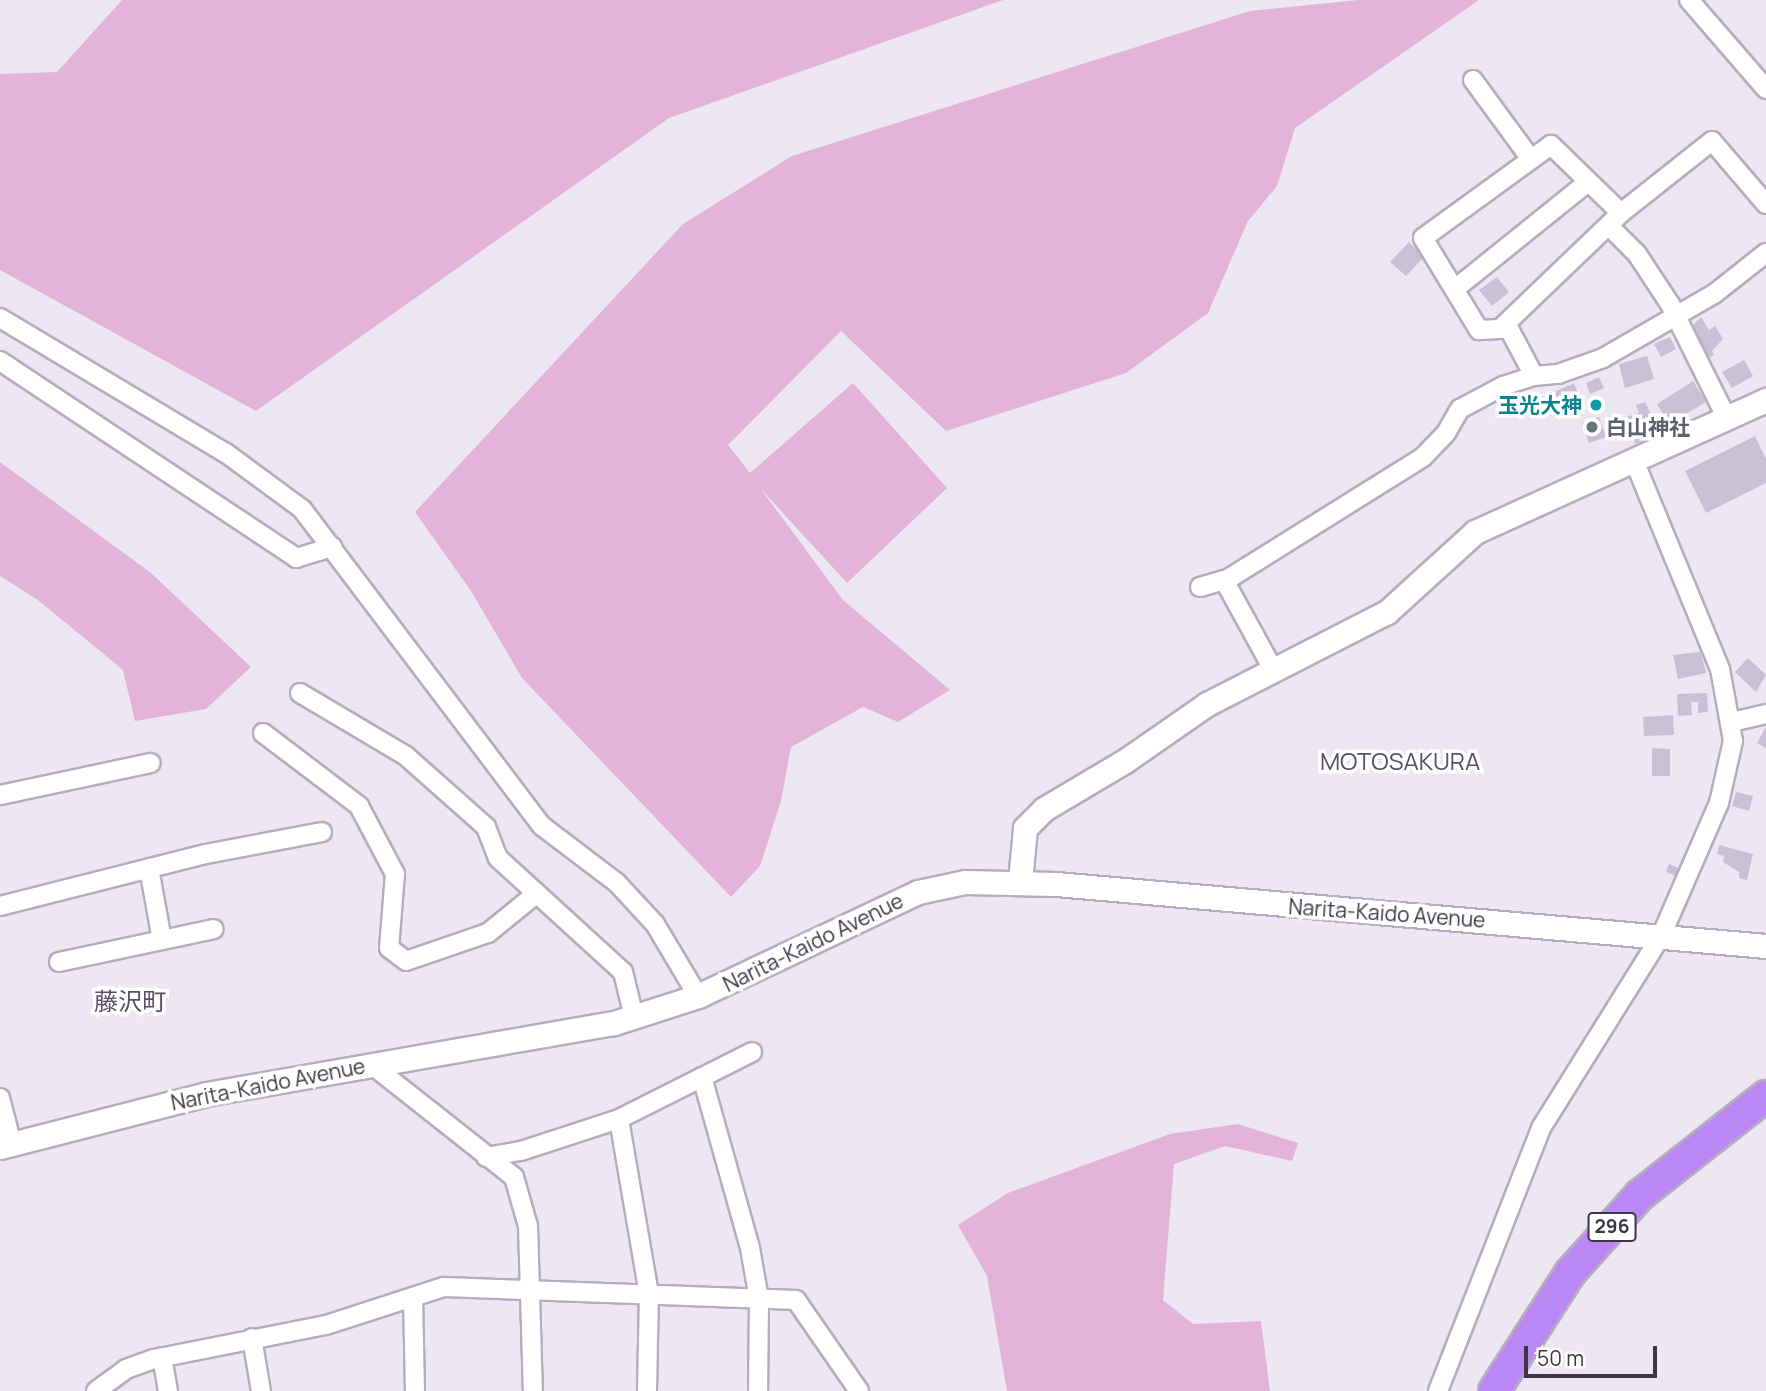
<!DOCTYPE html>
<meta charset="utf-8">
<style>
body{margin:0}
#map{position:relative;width:1766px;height:1391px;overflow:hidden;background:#ece7f2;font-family:Manrope,"Noto Sans JP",sans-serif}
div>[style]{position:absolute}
.green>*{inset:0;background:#e3b3d7}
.building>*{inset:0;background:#c8c0d5}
.roads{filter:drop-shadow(2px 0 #b5adbf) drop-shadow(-2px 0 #b5adbf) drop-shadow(0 2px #b5adbf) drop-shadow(0 -2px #b5adbf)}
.minor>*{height:18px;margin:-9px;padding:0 9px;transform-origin:9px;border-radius:9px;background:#fff}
.tertiary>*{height:23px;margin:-11.5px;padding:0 11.5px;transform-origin:11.5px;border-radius:11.5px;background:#fff}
.trunk>*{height:30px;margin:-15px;padding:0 15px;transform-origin:15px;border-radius:15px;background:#ba87f4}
.dots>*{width:19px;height:19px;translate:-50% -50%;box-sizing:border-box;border:4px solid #fff;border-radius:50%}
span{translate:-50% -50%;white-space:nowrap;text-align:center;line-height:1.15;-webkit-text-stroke:7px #fff;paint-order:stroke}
.shield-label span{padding:2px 5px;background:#fff;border:2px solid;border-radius:5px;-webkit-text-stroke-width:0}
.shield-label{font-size:19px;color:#3c3644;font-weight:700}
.culture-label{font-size:21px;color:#0d838f;font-weight:700}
.right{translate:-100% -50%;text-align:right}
.worship-label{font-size:21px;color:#5b616d;font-weight:700}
.left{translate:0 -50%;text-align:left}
.street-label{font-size:21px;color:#3c3644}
.quarter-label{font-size:24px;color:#584e66}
.scale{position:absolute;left:1524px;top:1346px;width:133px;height:32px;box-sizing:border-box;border:4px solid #3c3644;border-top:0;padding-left:9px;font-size:21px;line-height:24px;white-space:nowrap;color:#3c3644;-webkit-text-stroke:5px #fff;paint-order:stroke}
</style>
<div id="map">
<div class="green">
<i style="clip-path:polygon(122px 0,1003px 0,669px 118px,256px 411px,0 270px,0 74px,57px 72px)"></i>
<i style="clip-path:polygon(1358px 0,1479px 0,1295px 128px,1277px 186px,1248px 221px,1208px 313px,1126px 373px,946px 431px,841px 331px,728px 445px,750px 473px,853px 383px,947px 488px,847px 583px,761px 489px,843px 600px,950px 690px,898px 722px,863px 707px,791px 747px,781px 801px,760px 866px,731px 897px,522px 678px,471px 591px,415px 512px,683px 224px,792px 156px,1250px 11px)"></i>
<i style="clip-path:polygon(0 462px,151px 573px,251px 667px,206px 709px,135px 721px,123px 670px,38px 600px,0 576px)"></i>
<i style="clip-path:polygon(1238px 1124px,1298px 1143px,1292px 1161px,1225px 1146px,1174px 1164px,1163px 1300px,1193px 1324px,1261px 1321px,1270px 1391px,1007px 1391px,987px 1276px,958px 1225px,1008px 1193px,1170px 1134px)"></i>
</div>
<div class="building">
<i style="clip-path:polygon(1409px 242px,1424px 257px,1406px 276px,1390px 262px)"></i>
<i style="clip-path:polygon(1497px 277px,1509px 292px,1492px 306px,1479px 290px)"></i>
<i style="clip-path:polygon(1701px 317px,1709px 330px,1715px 326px,1723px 339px,1712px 351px,1714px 355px,1706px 359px,1690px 328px)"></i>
<i style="clip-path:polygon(1670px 337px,1676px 349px,1661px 357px,1654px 344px)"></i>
<i style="clip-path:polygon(1647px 356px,1654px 379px,1625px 388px,1619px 364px)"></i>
<i style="clip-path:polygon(1744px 360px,1753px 376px,1732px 388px,1722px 372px)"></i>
<i style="clip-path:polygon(1599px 377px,1604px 388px,1590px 394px,1586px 383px)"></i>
<i style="clip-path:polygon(1693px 381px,1706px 402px,1669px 424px,1657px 404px)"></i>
<i style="clip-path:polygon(1574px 383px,1582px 404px,1565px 411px,1554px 392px)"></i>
<i style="clip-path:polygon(1645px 402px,1661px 434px,1635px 444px,1626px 417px,1639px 413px,1636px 405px)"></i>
<i style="clip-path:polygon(1599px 417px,1606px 437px,1589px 443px,1582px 423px)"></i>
<i style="clip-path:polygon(1755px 436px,1766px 459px,1766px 483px,1706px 513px,1685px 471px)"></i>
<i style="clip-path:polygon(1701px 652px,1706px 673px,1678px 679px,1673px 655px)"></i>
<i style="clip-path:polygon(1748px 658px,1766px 675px,1756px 692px,1735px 672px)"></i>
<i style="clip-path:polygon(1707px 693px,1708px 712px,1698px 713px,1698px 702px,1691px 702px,1692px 715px,1678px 716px,1677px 694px)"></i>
<i style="clip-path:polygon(1673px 715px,1674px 735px,1644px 736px,1643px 717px)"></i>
<i style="clip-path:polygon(1766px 727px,1766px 748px,1757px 743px)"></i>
<i style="clip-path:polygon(1652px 748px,1670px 749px,1670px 776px,1652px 776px)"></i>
<i style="clip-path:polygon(1736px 792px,1753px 796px,1749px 811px,1732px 806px)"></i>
<i style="clip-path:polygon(1719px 845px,1753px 854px,1747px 880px,1739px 878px,1739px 872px,1723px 862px,1724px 856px,1717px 854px)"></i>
<i style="clip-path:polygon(1669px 864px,1682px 869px,1679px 877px,1666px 872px)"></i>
</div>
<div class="roads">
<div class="minor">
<i style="left:1689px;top:0;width:118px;rotate:49.1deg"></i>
<i style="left:1473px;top:80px;width:97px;rotate:53.8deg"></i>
<i style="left:1621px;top:213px;width:98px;rotate:-135.8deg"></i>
<i style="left:1551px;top:145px;width:158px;rotate:144deg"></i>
<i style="left:1423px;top:238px;width:108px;rotate:58.7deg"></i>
<i style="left:1479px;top:330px;width:21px;rotate:-3deg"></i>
<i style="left:1500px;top:329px;width:168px;rotate:-43.8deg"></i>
<i style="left:1621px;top:213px;width:116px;rotate:-38.4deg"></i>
<i style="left:1712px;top:141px;width:83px;rotate:49.4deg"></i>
<i style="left:1610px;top:227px;width:38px;rotate:45deg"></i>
<i style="left:1637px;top:254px;width:60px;rotate:56.6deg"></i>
<i style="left:1670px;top:304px;width:124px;rotate:63.6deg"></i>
<i style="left:1455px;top:289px;width:171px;rotate:-38.8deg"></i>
<i style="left:0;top:318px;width:263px;rotate:30.9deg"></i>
<i style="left:226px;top:453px;width:94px;rotate:36.4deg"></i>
<i style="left:302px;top:509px;width:398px;rotate:52.9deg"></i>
<i style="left:542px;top:826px;width:94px;rotate:37.2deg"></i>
<i style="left:617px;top:883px;width:56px;rotate:47.2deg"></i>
<i style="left:655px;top:924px;width:84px;rotate:59.2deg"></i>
<i style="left:1508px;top:327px;width:55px;rotate:62deg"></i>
<i style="left:0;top:361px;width:356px;rotate:33.6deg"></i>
<i style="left:296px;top:558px;width:38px;rotate:-17deg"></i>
<i style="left:1224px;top:580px;width:102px;rotate:61.2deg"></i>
<i style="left:1200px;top:587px;width:29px;rotate:-16deg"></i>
<i style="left:1228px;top:579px;width:230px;rotate:-32deg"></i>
<i style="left:1423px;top:457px;width:33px;rotate:-46deg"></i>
<i style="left:1446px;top:433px;width:28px;rotate:-60deg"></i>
<i style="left:1460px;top:409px;width:49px;rotate:-28.1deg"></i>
<i style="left:1503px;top:386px;width:33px;rotate:-18deg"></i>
<i style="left:1534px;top:376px;width:24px;rotate:-5deg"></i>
<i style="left:1558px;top:374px;width:48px;rotate:-19.6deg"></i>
<i style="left:1603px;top:358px;width:128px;rotate:-30deg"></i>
<i style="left:1714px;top:294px;width:66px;rotate:-38.3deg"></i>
<i style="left:300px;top:693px;width:123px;rotate:30.7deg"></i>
<i style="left:406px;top:756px;width:107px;rotate:41.6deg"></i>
<i style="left:486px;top:827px;width:33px;rotate:69deg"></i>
<i style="left:498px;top:858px;width:169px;rotate:42.4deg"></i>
<i style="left:623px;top:972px;width:46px;rotate:76.3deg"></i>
<i style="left:1732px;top:722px;width:35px;rotate:-13deg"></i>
<i style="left:263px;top:733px;width:121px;rotate:37.2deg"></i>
<i style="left:359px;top:806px;width:77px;rotate:62.1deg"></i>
<i style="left:395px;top:874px;width:74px;rotate:94.6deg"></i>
<i style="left:389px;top:948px;width:21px;rotate:37deg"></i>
<i style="left:406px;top:961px;width:87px;rotate:-18.9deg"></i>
<i style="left:488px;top:933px;width:63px;rotate:-39.2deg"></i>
<i style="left:0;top:795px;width:154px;rotate:-12deg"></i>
<i style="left:149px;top:868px;width:73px;rotate:79.8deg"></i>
<i style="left:0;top:906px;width:212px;rotate:-14.2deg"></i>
<i style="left:206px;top:854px;width:118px;rotate:-10.7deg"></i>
<i style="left:59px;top:962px;width:158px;rotate:-12deg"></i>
<i style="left:372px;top:1065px;width:181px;rotate:38.3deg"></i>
<i style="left:514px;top:1177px;width:51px;rotate:74.1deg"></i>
<i style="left:528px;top:1226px;width:165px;rotate:88.3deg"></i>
<i style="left:702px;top:1077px;width:178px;rotate:74.3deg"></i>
<i style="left:750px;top:1248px;width:52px;rotate:80deg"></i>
<i style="left:759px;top:1299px;width:92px;rotate:90.6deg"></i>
<i style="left:0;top:1098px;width:48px;rotate:75.4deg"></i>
<i style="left:619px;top:1119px;width:178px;rotate:80.3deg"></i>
<i style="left:649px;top:1294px;width:97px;rotate:91.2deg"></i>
<i style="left:486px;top:1157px;width:36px;rotate:-10deg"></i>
<i style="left:521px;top:1151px;width:103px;rotate:-18.1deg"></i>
<i style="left:619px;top:1119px;width:149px;rotate:-26.7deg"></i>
<i style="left:413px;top:1297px;width:94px;rotate:88.8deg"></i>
<i style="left:252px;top:1338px;width:54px;rotate:80.4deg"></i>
<i style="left:162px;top:1357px;width:35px;rotate:80deg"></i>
<i style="left:96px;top:1391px;width:37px;rotate:-36deg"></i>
<i style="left:126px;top:1369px;width:30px;rotate:-20deg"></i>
<i style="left:154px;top:1359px;width:175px;rotate:-11.2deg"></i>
<i style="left:326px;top:1325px;width:124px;rotate:-17.9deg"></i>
<i style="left:444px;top:1287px;width:352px;rotate:2.1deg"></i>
<i style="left:796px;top:1300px;width:111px;rotate:55.3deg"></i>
<i style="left:1438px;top:1391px;width:282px;rotate:-68.6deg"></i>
<i style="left:1541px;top:1128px;width:229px;rotate:-58deg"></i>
<i style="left:1662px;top:934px;width:143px;rotate:-66.5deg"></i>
<i style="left:1719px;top:803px;width:64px;rotate:-77.3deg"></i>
<i style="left:1733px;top:741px;width:73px;rotate:-100.2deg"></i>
<i style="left:1720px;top:669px;width:223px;rotate:-112.4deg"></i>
</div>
<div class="tertiary">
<i style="left:1020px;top:881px;width:53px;rotate:-84.6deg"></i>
<i style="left:1025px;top:828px;width:27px;rotate:-45deg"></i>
<i style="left:1044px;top:809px;width:94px;rotate:-30.7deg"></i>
<i style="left:1125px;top:761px;width:100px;rotate:-34.8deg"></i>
<i style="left:1207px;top:704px;width:202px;rotate:-27.1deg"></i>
<i style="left:1387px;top:612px;width:119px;rotate:-42.3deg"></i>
<i style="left:1475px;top:532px;width:320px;rotate:-24.4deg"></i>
<i style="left:0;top:1147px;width:213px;rotate:-14.4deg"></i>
<i style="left:206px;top:1094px;width:414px;rotate:-9.9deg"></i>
<i style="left:614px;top:1023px;width:88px;rotate:-17.8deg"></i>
<i style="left:698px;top:996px;width:243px;rotate:-25.3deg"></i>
<i style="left:918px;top:892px;width:48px;rotate:-12deg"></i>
<i style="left:965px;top:882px;width:91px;rotate:1.3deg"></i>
<i style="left:1056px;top:884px;width:713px;rotate:4.99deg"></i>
</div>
<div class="trunk">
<i style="left:1494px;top:1391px;width:140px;rotate:-57.2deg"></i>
<i style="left:1570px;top:1273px;width:105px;rotate:-48.1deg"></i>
<i style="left:1640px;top:1195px;width:160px;rotate:-38.2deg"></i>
</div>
</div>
<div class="dots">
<i style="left:1596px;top:405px;background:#0f9aa8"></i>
<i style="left:1592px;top:427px;background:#6b7280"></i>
</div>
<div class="shield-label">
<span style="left:1612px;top:1227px">296</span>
</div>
<div class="culture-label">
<span class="right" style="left:1582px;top:405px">玉光大神</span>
</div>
<div class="worship-label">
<span class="left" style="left:1606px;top:427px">白山神社</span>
</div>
<div class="street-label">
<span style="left:1387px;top:913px;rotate:4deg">Narita-Kaido Avenue</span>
<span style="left:813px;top:942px;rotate:-26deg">Narita-Kaido Avenue</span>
<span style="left:268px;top:1084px;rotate:-11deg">Narita-Kaido Avenue</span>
</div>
<div class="quarter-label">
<span style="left:1400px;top:761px">MOTOSAKURA</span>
<span style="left:130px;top:1001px">藤沢町</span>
</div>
<div class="scale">50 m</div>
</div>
